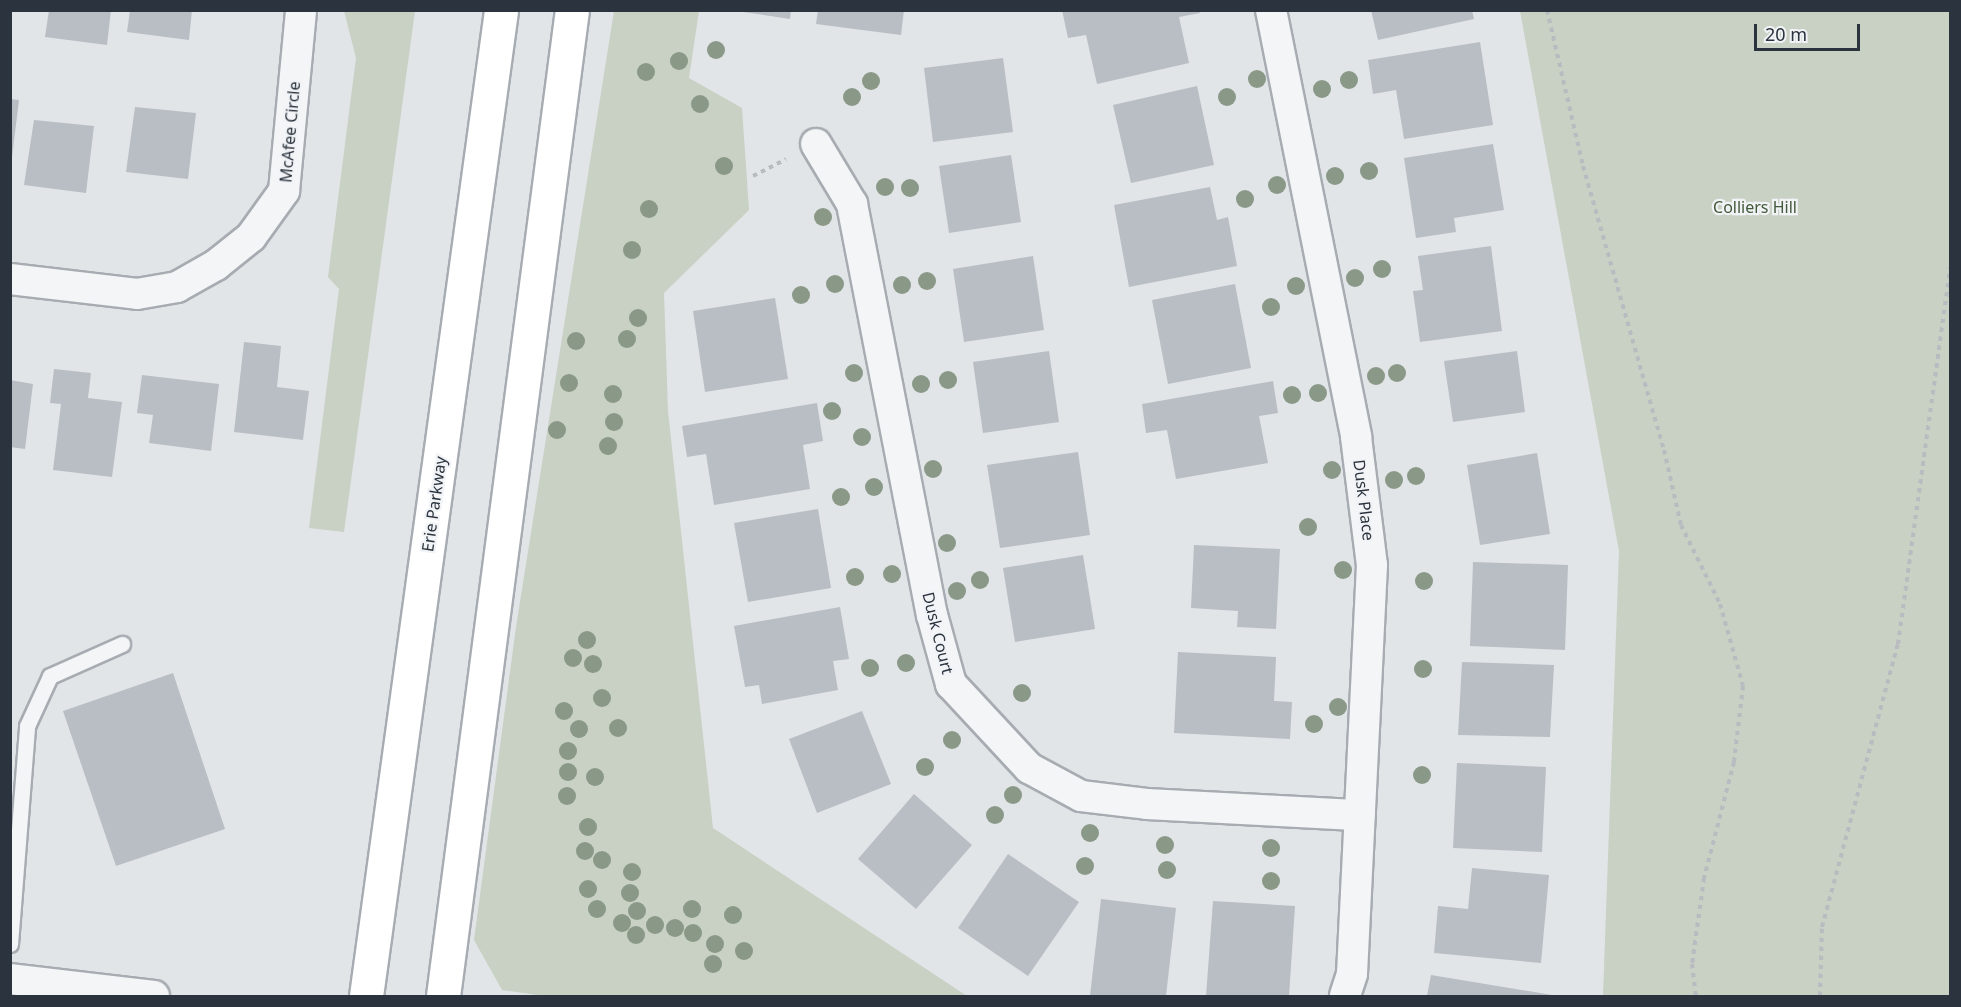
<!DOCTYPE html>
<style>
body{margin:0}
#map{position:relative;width:1961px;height:1007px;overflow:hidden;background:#e1e5e8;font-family:"Noto Sans",sans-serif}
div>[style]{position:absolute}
.green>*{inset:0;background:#c8d1c3}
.building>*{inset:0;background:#b9bec5}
.path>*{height:4px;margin-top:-2px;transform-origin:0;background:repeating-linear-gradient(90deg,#b8bbc0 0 4.5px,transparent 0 9px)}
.roads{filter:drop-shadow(2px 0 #a7acb2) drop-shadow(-2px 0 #a7acb2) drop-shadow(0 2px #a7acb2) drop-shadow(0 -2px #a7acb2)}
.lane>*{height:15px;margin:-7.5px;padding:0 7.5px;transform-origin:7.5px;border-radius:7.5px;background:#f4f5f7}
.street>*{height:30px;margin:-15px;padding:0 15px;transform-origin:15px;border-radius:15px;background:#f4f5f7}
.secondary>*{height:33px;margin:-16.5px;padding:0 16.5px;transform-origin:16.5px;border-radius:16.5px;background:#fff}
.trees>*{width:18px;height:18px;margin:-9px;border-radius:50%;background:#8a9888}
span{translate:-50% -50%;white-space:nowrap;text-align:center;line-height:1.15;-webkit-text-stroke:4.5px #f1f3f6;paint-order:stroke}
.street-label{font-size:16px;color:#2b343e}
.park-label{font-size:16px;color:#42593a}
.frame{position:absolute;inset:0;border:12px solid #2b343e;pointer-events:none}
.scale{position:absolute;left:1754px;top:24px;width:106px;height:27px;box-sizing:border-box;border:3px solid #2b343e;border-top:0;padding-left:8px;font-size:18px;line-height:21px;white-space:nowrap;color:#2b343e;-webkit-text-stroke:4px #f1f3f6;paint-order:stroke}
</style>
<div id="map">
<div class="green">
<i style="clip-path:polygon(344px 11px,415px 11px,344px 532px,309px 528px,339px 289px,328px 277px,356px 58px)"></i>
<i style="clip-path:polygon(614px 11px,699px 11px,689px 78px,742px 108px,749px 210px,664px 293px,668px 411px,713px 828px,967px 996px,544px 996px,502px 990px,474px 940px,516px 627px)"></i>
<i style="clip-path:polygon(1520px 11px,1950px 11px,1950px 996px,1603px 996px,1619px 551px)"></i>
</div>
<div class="building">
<i style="clip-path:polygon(49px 10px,111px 10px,107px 45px,45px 37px)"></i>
<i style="clip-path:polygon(130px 10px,192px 10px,189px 40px,127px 32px)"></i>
<i style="clip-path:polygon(730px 10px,791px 10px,790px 19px)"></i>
<i style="clip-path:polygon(818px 10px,904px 10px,901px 35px,816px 24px)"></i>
<i style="clip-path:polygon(1062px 10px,1199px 10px,1200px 13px,1179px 17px,1189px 63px,1097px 84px,1086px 35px,1068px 38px)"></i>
<i style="clip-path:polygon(1371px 10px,1472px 10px,1474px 19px,1378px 40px)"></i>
<i style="clip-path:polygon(1480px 42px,1493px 125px,1404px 139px,1396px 90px,1373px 94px,1368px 60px)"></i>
<i style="clip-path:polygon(1003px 58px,1013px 132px,933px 142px,924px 68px)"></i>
<i style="clip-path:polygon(1197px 86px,1214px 165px,1131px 183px,1113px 105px)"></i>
<i style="clip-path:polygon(10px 99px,19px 100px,12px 157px,10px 157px)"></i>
<i style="clip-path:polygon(135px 107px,196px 113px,188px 179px,126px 172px)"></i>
<i style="clip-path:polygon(34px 120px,94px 126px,86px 193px,24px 185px)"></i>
<i style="clip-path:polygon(1493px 144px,1504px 210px,1454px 218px,1456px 232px,1416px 238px,1404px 158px)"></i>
<i style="clip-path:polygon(1011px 155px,1021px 222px,949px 233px,939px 166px)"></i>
<i style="clip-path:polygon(1210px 187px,1217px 220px,1228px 217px,1237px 266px,1129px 287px,1114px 205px)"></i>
<i style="clip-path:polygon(1491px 246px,1502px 331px,1420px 342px,1413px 291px,1423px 290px,1418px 256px)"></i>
<i style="clip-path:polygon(1033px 256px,1044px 330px,964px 342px,953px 269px)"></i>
<i style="clip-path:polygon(1235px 284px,1251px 368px,1168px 384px,1152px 300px)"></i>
<i style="clip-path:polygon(775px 298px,788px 379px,705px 392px,693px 311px)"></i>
<i style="clip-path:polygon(244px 342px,281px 346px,277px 387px,309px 391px,303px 440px,234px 432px)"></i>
<i style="clip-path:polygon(1049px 351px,1059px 422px,983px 433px,973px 362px)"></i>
<i style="clip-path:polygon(1517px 351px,1525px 412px,1453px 422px,1444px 361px)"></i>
<i style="clip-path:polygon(54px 369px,91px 373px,88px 398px,122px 402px,112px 477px,53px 470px,61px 404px,50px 403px)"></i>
<i style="clip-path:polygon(142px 375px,219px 384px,211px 451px,149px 443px,153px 415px,137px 413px)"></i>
<i style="clip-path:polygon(10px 380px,33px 384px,25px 449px,10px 447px)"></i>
<i style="clip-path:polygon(1273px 381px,1278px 413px,1259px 416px,1268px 463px,1176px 479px,1167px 430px,1146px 433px,1142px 404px)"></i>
<i style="clip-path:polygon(817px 403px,823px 441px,803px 445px,810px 489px,714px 505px,706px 454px,687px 457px,682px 426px)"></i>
<i style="clip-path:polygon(1078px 452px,1090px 535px,1000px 548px,987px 465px)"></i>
<i style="clip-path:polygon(1537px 453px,1550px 534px,1480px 545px,1467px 465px)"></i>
<i style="clip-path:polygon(818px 509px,831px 588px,748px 602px,734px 523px)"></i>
<i style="clip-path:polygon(1194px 545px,1280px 549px,1276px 629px,1237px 627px,1238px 611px,1191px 608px)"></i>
<i style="clip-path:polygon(1083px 555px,1095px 629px,1015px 642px,1003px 568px)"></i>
<i style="clip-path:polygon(1473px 562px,1568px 565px,1565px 650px,1470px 646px)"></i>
<i style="clip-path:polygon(840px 607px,849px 659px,833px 661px,838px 690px,762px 704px,759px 685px,745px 687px,734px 626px)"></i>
<i style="clip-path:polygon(1178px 652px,1276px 657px,1274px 701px,1292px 702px,1290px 739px,1174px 733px)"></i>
<i style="clip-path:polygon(1462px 662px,1554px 665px,1550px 737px,1458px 735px)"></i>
<i style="clip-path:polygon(173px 673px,225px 829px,116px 866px,63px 711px)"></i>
<i style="clip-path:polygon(862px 711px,891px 784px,817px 813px,789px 739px)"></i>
<i style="clip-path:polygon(1457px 763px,1546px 767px,1542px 852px,1453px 848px)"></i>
<i style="clip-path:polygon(914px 794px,972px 845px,916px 909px,858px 859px)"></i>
<i style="clip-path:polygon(1008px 854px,1079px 902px,1028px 976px,958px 928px)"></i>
<i style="clip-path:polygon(1472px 868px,1549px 875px,1541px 963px,1434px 953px,1438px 906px,1468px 909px)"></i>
<i style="clip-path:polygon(1101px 899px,1176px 908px,1166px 996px,1090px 996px)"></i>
<i style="clip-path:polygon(1213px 901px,1295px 906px,1289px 996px,1206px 996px)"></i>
<i style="clip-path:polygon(1431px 975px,1552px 995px,1552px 996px,1427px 996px)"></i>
</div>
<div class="path">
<i style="left:1547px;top:10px;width:160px;rotate:77deg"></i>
<i style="left:1583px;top:166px;width:295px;rotate:74.1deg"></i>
<i style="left:1664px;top:450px;width:77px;rotate:77.2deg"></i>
<i style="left:1681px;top:525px;width:88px;rotate:63.7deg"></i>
<i style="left:1720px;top:604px;width:85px;rotate:74.3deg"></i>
<i style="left:1743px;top:686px;width:77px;rotate:96.8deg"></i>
<i style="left:1734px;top:762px;width:120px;rotate:104.5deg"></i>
<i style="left:1704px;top:878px;width:87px;rotate:97.9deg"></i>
<i style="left:1692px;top:964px;width:32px;rotate:83deg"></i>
<i style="left:753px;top:176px;width:37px;rotate:-27deg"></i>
<i style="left:1820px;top:996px;width:69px;rotate:-88.3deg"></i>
<i style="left:1822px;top:927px;width:293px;rotate:-75deg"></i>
<i style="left:1898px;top:644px;width:380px;rotate:-82.1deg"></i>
</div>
<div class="roads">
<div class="lane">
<i style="left:10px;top:944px;width:219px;rotate:-85.5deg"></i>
<i style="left:27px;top:726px;width:55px;rotate:-65.3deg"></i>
<i style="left:50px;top:676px;width:79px;rotate:-24deg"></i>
</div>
<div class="street">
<i style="left:1271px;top:10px;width:435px;rotate:78.7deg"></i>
<i style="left:1356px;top:437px;width:129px;rotate:82.9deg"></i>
<i style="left:1372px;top:565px;width:409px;rotate:92.8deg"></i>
<i style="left:1352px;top:974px;width:23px;rotate:108deg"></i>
<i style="left:816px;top:144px;width:70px;rotate:59deg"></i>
<i style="left:852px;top:204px;width:419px;rotate:79deg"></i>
<i style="left:932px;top:615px;width:72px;rotate:74.6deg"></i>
<i style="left:951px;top:684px;width:115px;rotate:47.1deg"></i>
<i style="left:1029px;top:768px;width:59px;rotate:28.3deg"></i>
<i style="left:1081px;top:796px;width:66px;rotate:6.9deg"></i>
<i style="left:1147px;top:804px;width:213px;rotate:3deg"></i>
<i style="left:10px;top:279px;width:128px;rotate:6.7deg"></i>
<i style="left:137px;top:294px;width:41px;rotate:-9.9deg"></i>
<i style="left:177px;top:287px;width:45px;rotate:-29.4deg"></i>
<i style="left:216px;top:265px;width:45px;rotate:-38.7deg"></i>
<i style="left:251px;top:237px;width:57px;rotate:-54.3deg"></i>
<i style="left:284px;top:191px;width:182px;rotate:-84.6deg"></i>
<i style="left:10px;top:979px;width:145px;rotate:6.7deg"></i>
</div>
<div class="secondary">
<i style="left:366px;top:996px;width:995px;rotate:-82.2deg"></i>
<i style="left:443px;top:996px;width:994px;rotate:-82.55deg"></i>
</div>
</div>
<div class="trees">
<i style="left:716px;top:50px"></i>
<i style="left:679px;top:61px"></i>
<i style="left:646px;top:72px"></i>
<i style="left:1257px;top:79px"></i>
<i style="left:1349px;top:80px"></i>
<i style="left:871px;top:81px"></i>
<i style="left:1322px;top:89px"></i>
<i style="left:852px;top:97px"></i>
<i style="left:1227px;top:97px"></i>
<i style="left:700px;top:104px"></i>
<i style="left:724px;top:166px"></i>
<i style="left:1369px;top:171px"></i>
<i style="left:1335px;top:176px"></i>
<i style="left:1277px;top:185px"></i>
<i style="left:885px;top:187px"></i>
<i style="left:910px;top:188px"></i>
<i style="left:1245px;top:199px"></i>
<i style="left:649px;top:209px"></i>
<i style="left:823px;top:217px"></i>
<i style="left:632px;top:250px"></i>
<i style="left:1382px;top:269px"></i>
<i style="left:1355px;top:278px"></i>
<i style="left:927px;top:281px"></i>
<i style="left:835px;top:284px"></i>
<i style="left:902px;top:285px"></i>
<i style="left:1296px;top:286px"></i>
<i style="left:801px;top:295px"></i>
<i style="left:1271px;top:307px"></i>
<i style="left:638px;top:318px"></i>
<i style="left:627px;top:339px"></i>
<i style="left:576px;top:341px"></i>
<i style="left:854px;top:373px"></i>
<i style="left:1397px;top:373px"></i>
<i style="left:1376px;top:376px"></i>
<i style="left:948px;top:380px"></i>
<i style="left:569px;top:383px"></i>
<i style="left:921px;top:384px"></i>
<i style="left:1318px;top:393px"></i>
<i style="left:613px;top:394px"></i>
<i style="left:1292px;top:395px"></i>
<i style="left:832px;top:411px"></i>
<i style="left:614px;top:422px"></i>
<i style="left:557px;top:430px"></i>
<i style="left:862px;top:437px"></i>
<i style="left:608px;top:446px"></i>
<i style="left:933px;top:469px"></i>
<i style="left:1332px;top:470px"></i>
<i style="left:1416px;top:476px"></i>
<i style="left:1394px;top:480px"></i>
<i style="left:874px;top:487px"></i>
<i style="left:841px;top:497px"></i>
<i style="left:1308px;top:527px"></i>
<i style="left:947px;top:543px"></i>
<i style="left:1343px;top:570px"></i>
<i style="left:892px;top:574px"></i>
<i style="left:855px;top:577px"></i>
<i style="left:980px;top:580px"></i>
<i style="left:1424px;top:581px"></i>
<i style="left:957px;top:591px"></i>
<i style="left:587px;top:640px"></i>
<i style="left:573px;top:658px"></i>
<i style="left:906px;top:663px"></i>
<i style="left:593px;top:664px"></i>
<i style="left:870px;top:668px"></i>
<i style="left:1423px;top:669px"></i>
<i style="left:1022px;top:693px"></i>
<i style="left:602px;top:698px"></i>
<i style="left:1338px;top:707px"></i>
<i style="left:564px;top:711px"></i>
<i style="left:1314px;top:724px"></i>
<i style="left:618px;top:728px"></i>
<i style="left:579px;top:729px"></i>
<i style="left:952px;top:740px"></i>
<i style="left:568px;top:751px"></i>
<i style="left:925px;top:767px"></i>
<i style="left:568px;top:772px"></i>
<i style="left:1422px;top:775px"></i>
<i style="left:595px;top:777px"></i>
<i style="left:1013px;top:795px"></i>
<i style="left:567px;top:796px"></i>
<i style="left:995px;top:815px"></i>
<i style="left:588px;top:827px"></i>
<i style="left:1090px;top:833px"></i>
<i style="left:1165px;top:845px"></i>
<i style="left:1271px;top:848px"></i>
<i style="left:585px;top:851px"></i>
<i style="left:602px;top:860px"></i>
<i style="left:1085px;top:866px"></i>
<i style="left:1167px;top:870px"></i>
<i style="left:632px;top:872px"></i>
<i style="left:1271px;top:881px"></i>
<i style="left:588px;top:889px"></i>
<i style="left:630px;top:893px"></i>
<i style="left:597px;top:909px"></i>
<i style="left:692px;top:909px"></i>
<i style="left:637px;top:911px"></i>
<i style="left:733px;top:915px"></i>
<i style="left:622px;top:923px"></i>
<i style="left:655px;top:925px"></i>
<i style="left:675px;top:928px"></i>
<i style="left:693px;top:933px"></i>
<i style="left:636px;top:935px"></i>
<i style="left:715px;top:944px"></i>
<i style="left:744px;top:951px"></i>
<i style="left:713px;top:964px"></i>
</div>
<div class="street-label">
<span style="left:290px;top:132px;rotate:-85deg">McAfee Circle</span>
<span style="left:1364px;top:500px;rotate:83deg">Dusk Place</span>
<span style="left:434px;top:504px;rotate:-82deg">Erie Parkway</span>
<span style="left:938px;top:633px;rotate:76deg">Dusk Court</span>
</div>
<div class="park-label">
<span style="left:1755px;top:207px">Colliers Hill</span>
</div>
<div class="frame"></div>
<div class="scale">20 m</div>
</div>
